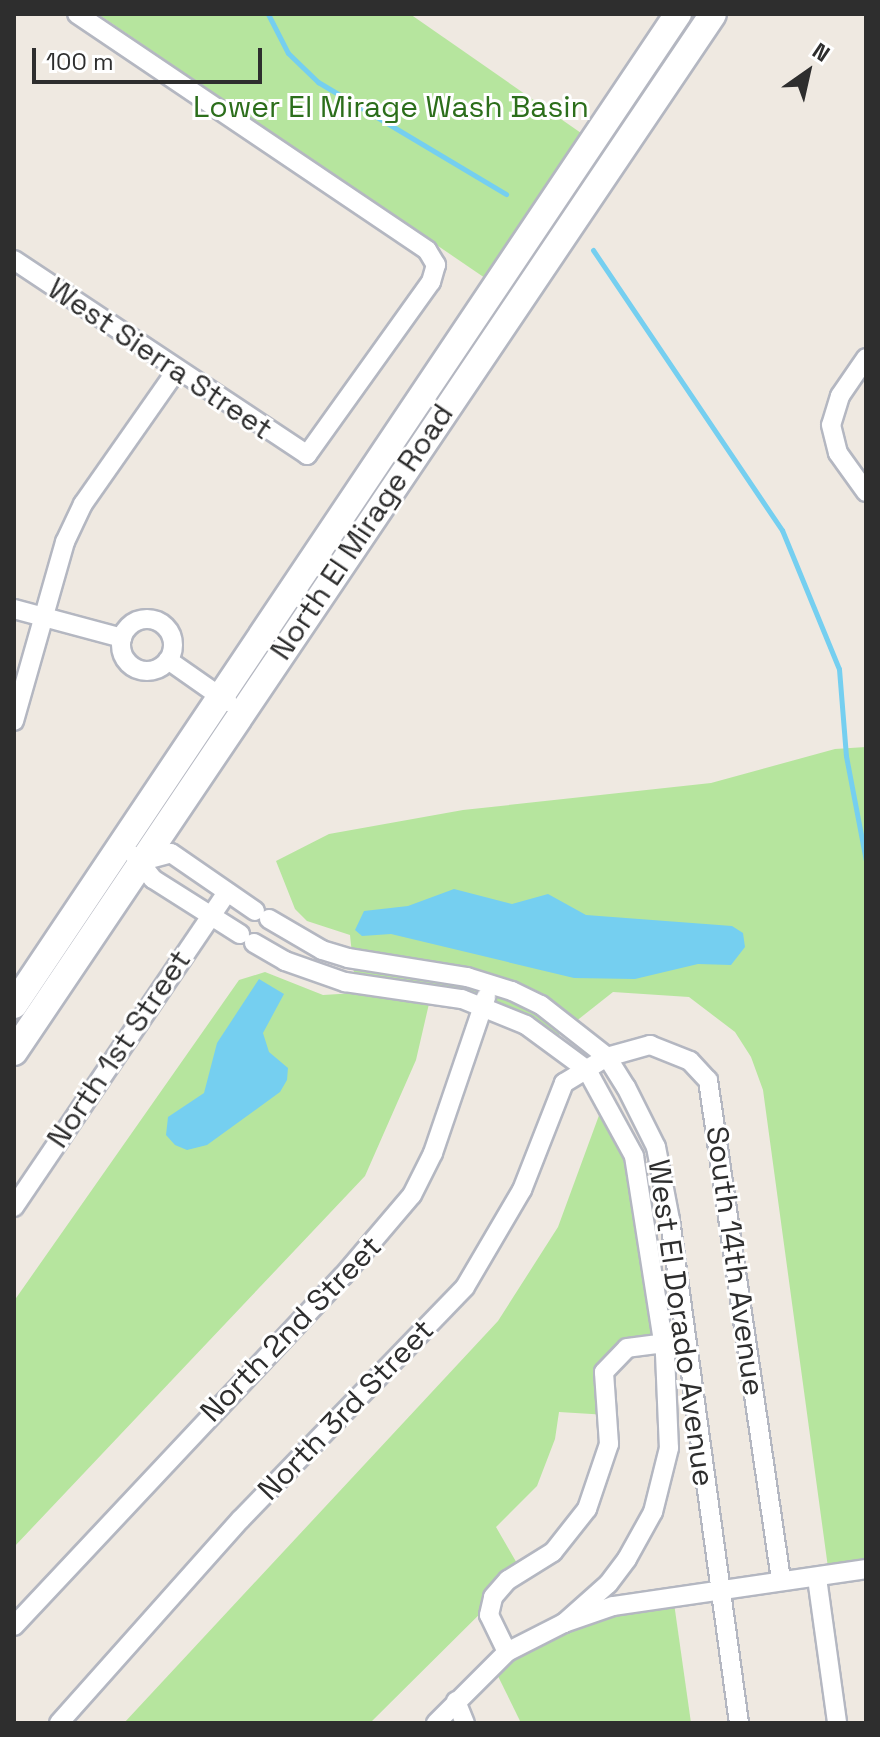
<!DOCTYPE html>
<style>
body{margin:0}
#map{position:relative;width:880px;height:1737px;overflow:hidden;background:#efe9e1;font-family:"Space Grotesk",sans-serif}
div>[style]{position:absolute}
.green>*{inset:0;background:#b6e59e}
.water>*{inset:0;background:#75cff0}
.stream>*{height:5px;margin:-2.5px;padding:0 2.5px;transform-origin:2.5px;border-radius:2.5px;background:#75cff0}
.roads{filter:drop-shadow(2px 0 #b4b7c1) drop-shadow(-2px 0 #b4b7c1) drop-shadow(0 2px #b4b7c1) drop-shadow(0 -2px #b4b7c1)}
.minor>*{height:18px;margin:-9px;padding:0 9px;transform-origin:9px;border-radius:9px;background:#fff}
.minor>.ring{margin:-9px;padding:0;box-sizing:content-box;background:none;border:18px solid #fff;border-radius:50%}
.secondary>*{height:26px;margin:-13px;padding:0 13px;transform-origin:13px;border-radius:13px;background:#fff}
span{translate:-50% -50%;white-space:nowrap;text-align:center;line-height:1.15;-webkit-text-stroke:6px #fff;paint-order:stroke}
.park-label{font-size:30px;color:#2c6e1b}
.street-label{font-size:30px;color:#2e2e2e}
.frame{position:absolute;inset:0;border:16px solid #2e2e2e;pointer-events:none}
.north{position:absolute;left:768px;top:32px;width:80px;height:80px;-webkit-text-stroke:6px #fff;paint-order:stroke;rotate:34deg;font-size:22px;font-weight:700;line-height:32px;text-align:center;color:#2e2e2e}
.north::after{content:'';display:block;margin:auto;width:28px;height:36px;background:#2e2e2e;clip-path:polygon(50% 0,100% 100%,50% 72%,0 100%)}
.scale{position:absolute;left:32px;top:48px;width:230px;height:36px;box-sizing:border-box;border:4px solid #2e2e2e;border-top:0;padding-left:10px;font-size:24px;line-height:28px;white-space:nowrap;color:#2e2e2e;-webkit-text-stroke:6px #fff;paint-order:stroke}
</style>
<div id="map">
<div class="green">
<i style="clip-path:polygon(98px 14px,410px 14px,581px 133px,485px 278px)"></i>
<i style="clip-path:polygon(866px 747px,866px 1569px,829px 1575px,763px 1090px,751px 1057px,735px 1032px,689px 997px,613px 992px,551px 1041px,431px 995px,416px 1060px,365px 1176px,14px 1547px,14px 1301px,239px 980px,265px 972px,323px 995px,356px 993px,350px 935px,307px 921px,295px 909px,276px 861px,329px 834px,463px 810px,711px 783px,835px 749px)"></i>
<i style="clip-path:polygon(605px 1099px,634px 1156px,663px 1345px,610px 1362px,608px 1415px,559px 1412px,555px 1439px,537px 1486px,496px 1527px,522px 1572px,370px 1723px,124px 1723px,498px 1321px,558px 1227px)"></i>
<i style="clip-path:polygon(673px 1596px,691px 1723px,521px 1723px,493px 1666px,564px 1623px)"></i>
</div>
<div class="water">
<i style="clip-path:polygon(454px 889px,512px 904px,548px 894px,586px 915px,732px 926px,743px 933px,745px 947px,731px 965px,698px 964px,635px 979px,574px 978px,391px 934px,362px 936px,355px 930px,364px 911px,408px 906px)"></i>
<i style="clip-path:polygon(259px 979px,284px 994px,263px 1033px,269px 1052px,288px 1068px,287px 1080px,280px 1092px,207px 1145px,187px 1150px,175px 1145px,166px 1135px,168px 1117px,204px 1093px,217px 1043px)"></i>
</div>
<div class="stream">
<i style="left:268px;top:14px;width:44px;rotate:62.9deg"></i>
<i style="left:288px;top:53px;width:42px;rotate:44deg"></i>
<i style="left:318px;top:82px;width:219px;rotate:30.8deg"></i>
<i style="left:593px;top:250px;width:338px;rotate:56deg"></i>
<i style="left:782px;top:530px;width:150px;rotate:67.7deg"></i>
<i style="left:839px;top:669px;width:87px;rotate:85.4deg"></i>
<i style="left:846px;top:756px;width:107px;rotate:79.2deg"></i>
</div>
<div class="roads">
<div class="minor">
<i style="left:14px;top:260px;width:352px;rotate:33.6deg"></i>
<i style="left:307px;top:455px;width:213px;rotate:-54.4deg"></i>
<i style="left:431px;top:282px;width:18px;rotate:-74deg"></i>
<i style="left:436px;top:265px;width:17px;rotate:-121deg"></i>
<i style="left:427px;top:250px;width:422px;rotate:-146deg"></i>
<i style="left:866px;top:358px;width:46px;rotate:124.4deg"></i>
<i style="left:840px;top:396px;width:30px;rotate:107deg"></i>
<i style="left:831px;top:425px;width:29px;rotate:76deg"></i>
<i style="left:838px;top:453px;width:48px;rotate:54.3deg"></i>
<i style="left:14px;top:609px;width:112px;rotate:15deg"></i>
<i class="ring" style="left:121px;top:619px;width:34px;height:34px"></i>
<i style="left:168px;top:660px;width:73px;rotate:35deg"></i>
<i style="left:14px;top:721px;width:186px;rotate:-74.1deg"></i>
<i style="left:65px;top:542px;width:42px;rotate:-64.7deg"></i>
<i style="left:83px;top:504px;width:162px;rotate:-55deg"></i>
<i style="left:135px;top:856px;width:29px;rotate:52deg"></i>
<i style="left:153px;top:879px;width:103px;rotate:32.3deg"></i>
<i style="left:142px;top:861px;width:30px;rotate:-15deg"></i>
<i style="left:171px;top:853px;width:102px;rotate:34.6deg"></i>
<i style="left:269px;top:919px;width:61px;rotate:30.3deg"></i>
<i style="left:322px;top:950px;width:27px;rotate:17deg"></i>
<i style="left:348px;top:958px;width:121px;rotate:9.1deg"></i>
<i style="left:467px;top:977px;width:47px;rotate:17.3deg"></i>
<i style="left:512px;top:991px;width:32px;rotate:26deg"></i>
<i style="left:541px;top:1005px;width:84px;rotate:38.2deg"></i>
<i style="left:607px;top:1057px;width:36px;rotate:58deg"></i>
<i style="left:626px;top:1087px;width:67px;rotate:63.4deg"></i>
<i style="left:656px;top:1147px;width:74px;rotate:79.1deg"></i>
<i style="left:670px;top:1220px;width:508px;rotate:82.19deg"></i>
<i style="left:254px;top:943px;width:36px;rotate:30deg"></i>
<i style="left:285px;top:961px;width:64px;rotate:19.3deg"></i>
<i style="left:345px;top:982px;width:118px;rotate:8.3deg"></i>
<i style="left:462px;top:999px;width:69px;rotate:22.1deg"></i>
<i style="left:526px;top:1025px;width:76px;rotate:36.4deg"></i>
<i style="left:587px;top:1070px;width:98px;rotate:61.3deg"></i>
<i style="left:634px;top:1156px;width:200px;rotate:81.1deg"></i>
<i style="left:665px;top:1354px;width:94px;rotate:87.6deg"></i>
<i style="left:669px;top:1448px;width:66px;rotate:104deg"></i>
<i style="left:653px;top:1512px;width:54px;rotate:119deg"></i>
<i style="left:627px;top:1559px;width:31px;rotate:127deg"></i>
<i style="left:608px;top:1584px;width:59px;rotate:138.4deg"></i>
<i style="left:14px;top:1207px;width:380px;rotate:-55.9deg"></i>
<i style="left:817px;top:1578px;width:146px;rotate:82.1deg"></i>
<i style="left:14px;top:1626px;width:480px;rotate:-46.8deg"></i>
<i style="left:343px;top:1276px;width:106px;rotate:-49.6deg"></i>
<i style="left:412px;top:1195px;width:47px;rotate:-63.4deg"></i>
<i style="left:433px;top:1153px;width:165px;rotate:-71.2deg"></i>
<i style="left:507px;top:1652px;width:41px;rotate:-115.9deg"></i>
<i style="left:489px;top:1615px;width:18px;rotate:-77deg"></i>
<i style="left:493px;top:1597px;width:23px;rotate:-49deg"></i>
<i style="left:508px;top:1580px;width:53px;rotate:-31.9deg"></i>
<i style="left:553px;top:1552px;width:55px;rotate:-51.7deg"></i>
<i style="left:587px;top:1509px;width:69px;rotate:-71.3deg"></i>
<i style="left:609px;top:1444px;width:72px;rotate:-94deg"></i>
<i style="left:604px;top:1372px;width:33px;rotate:-46deg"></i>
<i style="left:627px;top:1348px;width:46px;rotate:-7.4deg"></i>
<i style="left:456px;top:1701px;width:24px;rotate:68deg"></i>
<i style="left:59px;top:1723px;width:273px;rotate:-48.3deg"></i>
<i style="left:241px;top:1519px;width:322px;rotate:-46deg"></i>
<i style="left:465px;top:1287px;width:113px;rotate:-59.6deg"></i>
<i style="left:522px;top:1190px;width:115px;rotate:-68.6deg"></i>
<i style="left:564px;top:1083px;width:50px;rotate:-31.2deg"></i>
<i style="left:607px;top:1057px;width:45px;rotate:-15.6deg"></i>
<i style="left:650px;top:1045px;width:43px;rotate:21.8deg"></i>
<i style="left:690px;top:1061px;width:26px;rotate:47deg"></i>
<i style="left:708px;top:1080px;width:505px;rotate:81.69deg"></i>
<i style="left:436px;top:1723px;width:100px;rotate:-45deg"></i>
<i style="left:507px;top:1652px;width:64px;rotate:-27deg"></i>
<i style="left:564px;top:1623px;width:52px;rotate:-19.1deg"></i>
<i style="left:613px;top:1606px;width:256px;rotate:-8.3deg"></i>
</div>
<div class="secondary">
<i style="left:14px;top:1005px;width:1193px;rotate:-56.18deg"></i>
<i style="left:14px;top:1052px;width:1251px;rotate:-56.04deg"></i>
</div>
</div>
<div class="park-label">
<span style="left:391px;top:107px">Lower El Mirage Wash Basin</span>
</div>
<div class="street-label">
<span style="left:160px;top:359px;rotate:34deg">West Sierra Street</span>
<span style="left:362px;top:532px;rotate:-56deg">North El Mirage Road</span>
<span style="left:119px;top:1049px;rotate:-56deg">North 1st Street</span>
<span style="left:735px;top:1261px;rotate:82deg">South 14th Avenue</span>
<span style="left:681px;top:1323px;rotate:82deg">West El Dorado Avenue</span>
<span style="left:291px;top:1329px;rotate:-46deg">North 2nd Street</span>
<span style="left:346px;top:1410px;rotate:-46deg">North 3rd Street</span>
</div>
<div class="frame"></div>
<div class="north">N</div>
<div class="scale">100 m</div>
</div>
